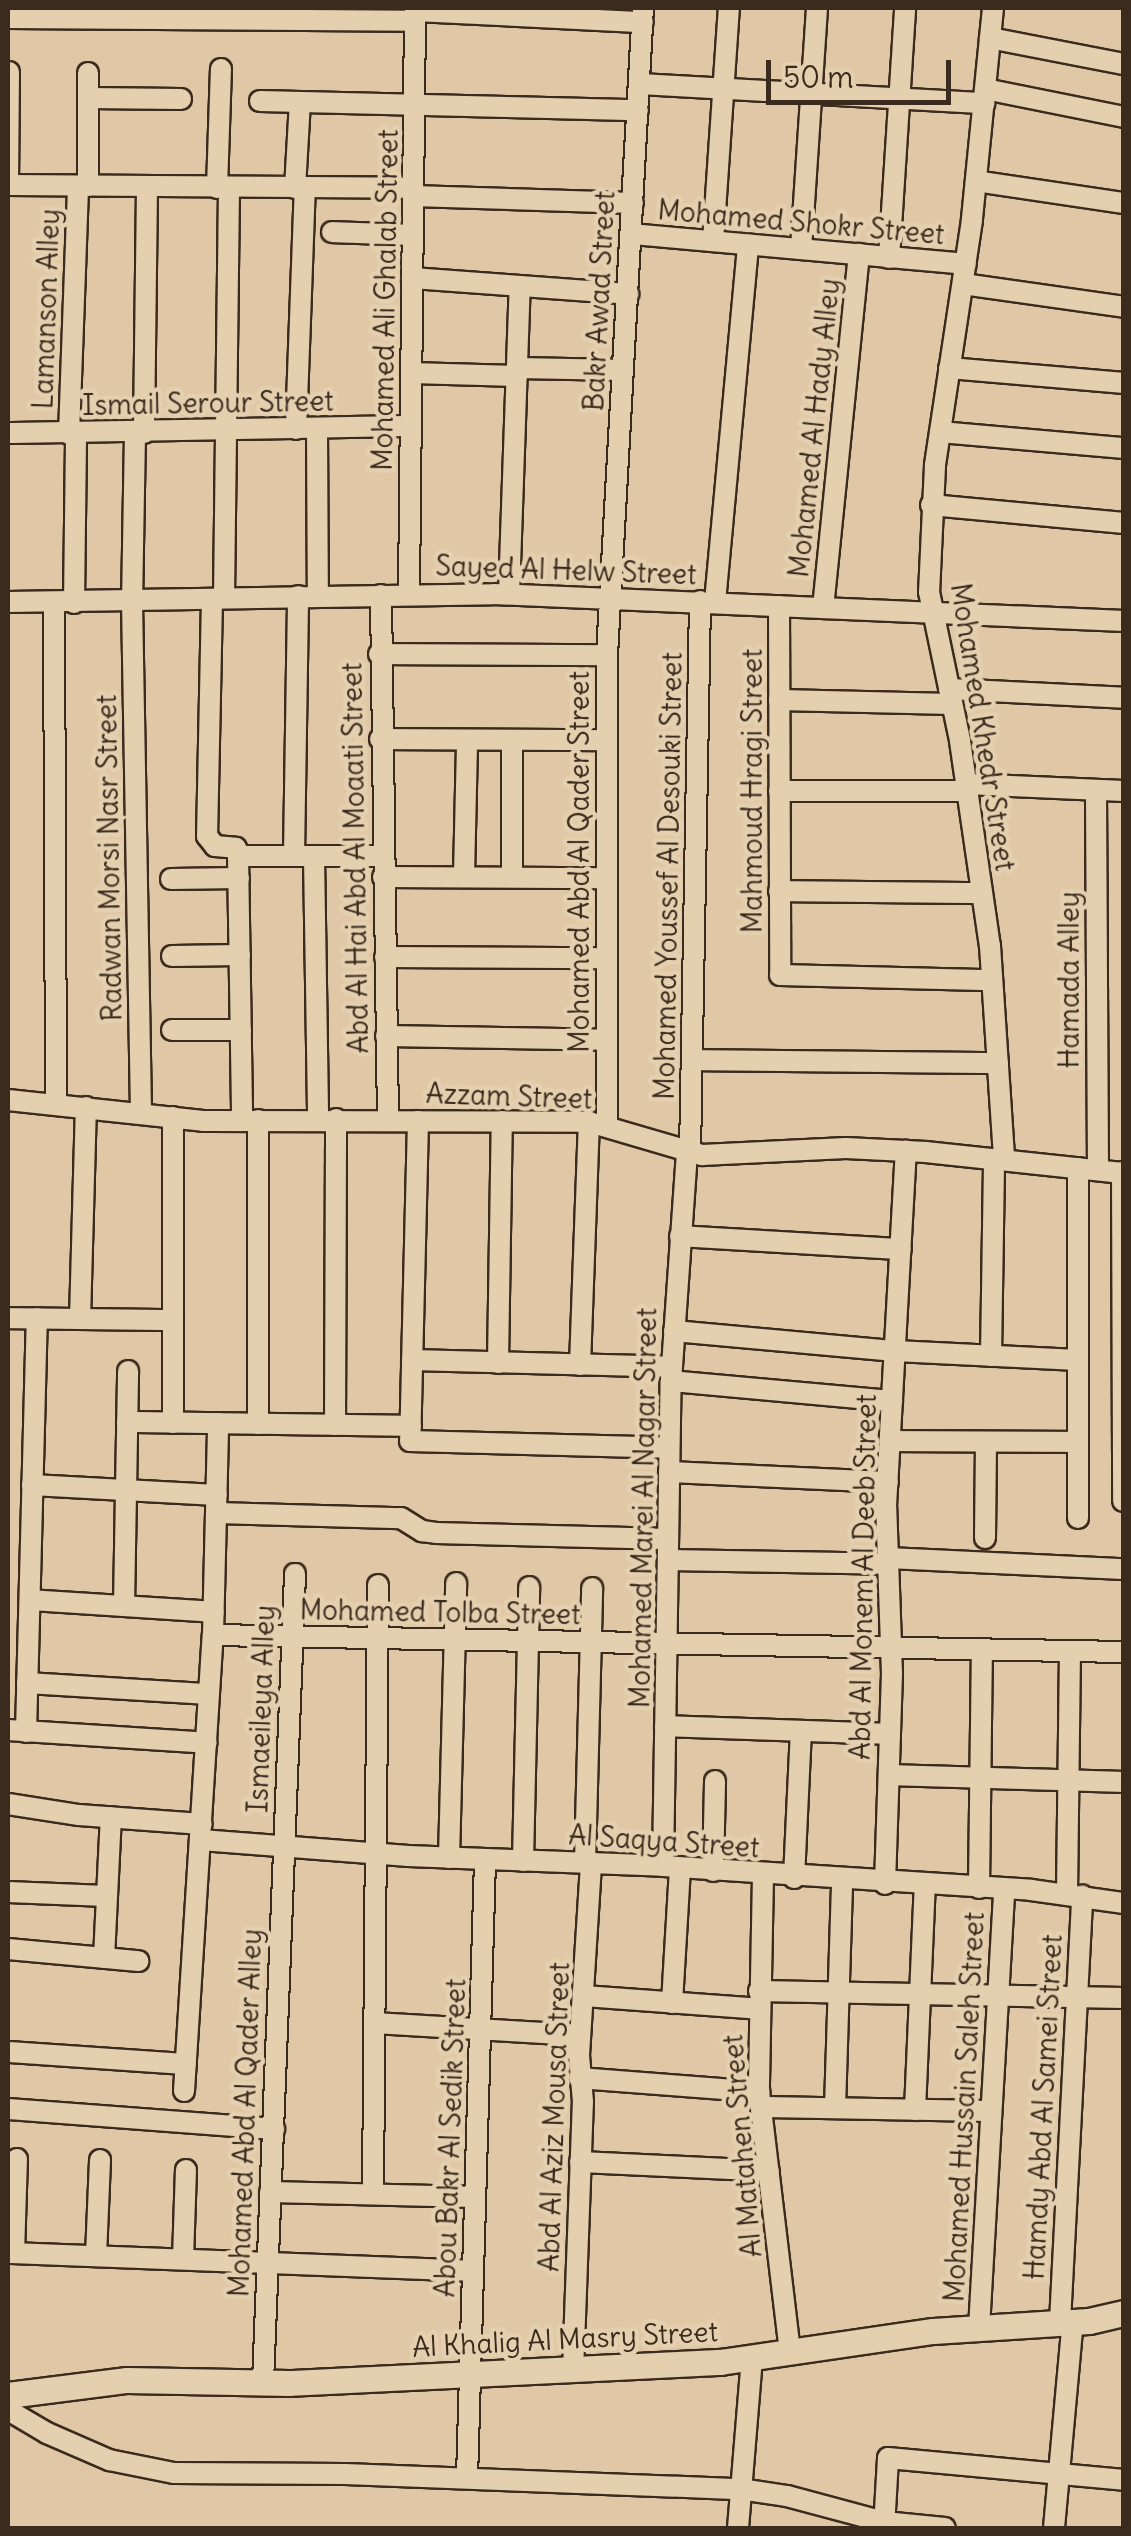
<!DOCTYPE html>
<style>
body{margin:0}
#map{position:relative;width:1131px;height:2536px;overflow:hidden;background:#e0c8a6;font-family:Delius,sans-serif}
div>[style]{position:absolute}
.roads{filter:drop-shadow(2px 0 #3b2a1e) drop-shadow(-2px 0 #3b2a1e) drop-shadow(0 2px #3b2a1e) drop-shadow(0 -2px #3b2a1e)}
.minor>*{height:20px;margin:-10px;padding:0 10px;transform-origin:10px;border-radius:10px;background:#e4cfae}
.tertiary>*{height:25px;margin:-12.5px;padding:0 12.5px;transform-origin:12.5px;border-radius:12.5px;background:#e4cfae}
span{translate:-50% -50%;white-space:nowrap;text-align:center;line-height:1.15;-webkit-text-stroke:9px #e4cfae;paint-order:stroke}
.street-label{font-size:28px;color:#3b2a1e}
.frame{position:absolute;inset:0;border:10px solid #3b2a1e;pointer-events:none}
.scale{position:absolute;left:766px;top:60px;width:185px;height:45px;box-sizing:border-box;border:5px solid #3b2a1e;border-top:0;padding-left:12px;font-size:30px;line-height:35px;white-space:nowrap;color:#3b2a1e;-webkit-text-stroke:8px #e4cfae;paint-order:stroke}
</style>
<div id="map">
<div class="roads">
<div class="minor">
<i style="left:993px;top:8px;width:213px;rotate:95.7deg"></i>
<i style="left:972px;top:220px;width:249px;rotate:98.6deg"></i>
<i style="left:935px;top:466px;width:126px;rotate:92.7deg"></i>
<i style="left:929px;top:592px;width:152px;rotate:78.2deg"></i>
<i style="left:960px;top:741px;width:207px;rotate:81.7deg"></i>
<i style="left:990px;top:946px;width:213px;rotate:86.2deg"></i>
<i style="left:415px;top:11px;width:228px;rotate:2.8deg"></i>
<i style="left:8px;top:18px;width:406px;rotate:0.4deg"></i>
<i style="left:990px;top:38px;width:136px;rotate:11deg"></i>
<i style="left:640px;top:84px;width:345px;rotate:3.2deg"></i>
<i style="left:985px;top:89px;width:142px;rotate:11.4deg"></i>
<i style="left:88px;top:98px;width:93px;rotate:0.6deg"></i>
<i style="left:260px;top:101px;width:378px;rotate:1.4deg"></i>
<i style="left:976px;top:181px;width:150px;rotate:8.5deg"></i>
<i style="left:8px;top:185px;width:405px;rotate:0.4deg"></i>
<i style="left:8px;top:185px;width:113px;rotate:-89.5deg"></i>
<i style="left:88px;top:186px;width:113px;rotate:-90deg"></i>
<i style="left:217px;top:188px;width:119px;rotate:-88.1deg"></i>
<i style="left:295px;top:188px;width:86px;rotate:-86.7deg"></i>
<i style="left:413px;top:196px;width:220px;rotate:1.8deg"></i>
<i style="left:332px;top:232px;width:80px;rotate:2.1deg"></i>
<i style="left:632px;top:234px;width:335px;rotate:5.1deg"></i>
<i style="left:713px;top:241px;width:234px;rotate:-86.1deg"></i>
<i style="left:801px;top:249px;width:242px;rotate:-86.2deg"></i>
<i style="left:889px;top:258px;width:251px;rotate:-86.3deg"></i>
<i style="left:412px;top:278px;width:217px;rotate:4.2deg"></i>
<i style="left:963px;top:284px;width:163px;rotate:8.1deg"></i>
<i style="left:517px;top:368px;width:106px;rotate:1.1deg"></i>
<i style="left:949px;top:368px;width:176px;rotate:4.9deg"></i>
<i style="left:411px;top:373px;width:106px;rotate:1.6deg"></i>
<i style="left:317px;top:428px;width:169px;rotate:89.7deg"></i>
<i style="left:296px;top:429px;width:241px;rotate:-87.9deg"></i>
<i style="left:940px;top:432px;width:185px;rotate:5deg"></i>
<i style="left:8px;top:433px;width:402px;rotate:-1deg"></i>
<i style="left:135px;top:433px;width:168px;rotate:91deg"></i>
<i style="left:132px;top:601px;width:512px;rotate:88.99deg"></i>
<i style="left:144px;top:433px;width:246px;rotate:-89.3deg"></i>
<i style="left:69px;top:434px;width:248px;rotate:-87.9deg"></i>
<i style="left:931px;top:505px;width:194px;rotate:5.3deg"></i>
<i style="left:409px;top:594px;width:586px;rotate:-89.41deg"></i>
<i style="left:509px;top:594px;width:308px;rotate:-88deg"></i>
<i style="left:381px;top:595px;width:525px;rotate:89.24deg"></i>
<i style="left:224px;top:598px;width:410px;rotate:-89.3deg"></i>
<i style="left:212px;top:599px;width:237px;rotate:91.2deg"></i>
<i style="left:207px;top:836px;width:13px;rotate:51deg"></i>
<i style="left:215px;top:846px;width:21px;rotate:5deg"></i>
<i style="left:236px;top:848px;width:8px;rotate:76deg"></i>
<i style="left:8px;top:602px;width:486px;rotate:-0.9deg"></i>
<i style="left:494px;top:594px;width:631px;rotate:2.45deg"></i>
<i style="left:715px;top:602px;width:359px;rotate:-84.7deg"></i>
<i style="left:54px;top:603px;width:501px;rotate:89.77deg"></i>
<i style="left:74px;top:603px;width:169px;rotate:-89.3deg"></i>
<i style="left:779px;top:606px;width:369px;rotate:89.8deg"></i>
<i style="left:780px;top:975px;width:212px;rotate:1.4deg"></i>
<i style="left:823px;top:608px;width:356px;rotate:-84.2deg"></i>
<i style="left:379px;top:654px;width:228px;rotate:0.3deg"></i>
<i style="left:949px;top:689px;width:175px;rotate:2.9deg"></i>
<i style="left:779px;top:700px;width:173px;rotate:1.3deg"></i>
<i style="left:380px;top:739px;width:226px;rotate:0.3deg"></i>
<i style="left:512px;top:740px;width:136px;rotate:90deg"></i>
<i style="left:966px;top:784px;width:158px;rotate:2.5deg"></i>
<i style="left:1096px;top:790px;width:380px;rotate:89.7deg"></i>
<i style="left:779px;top:791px;width:188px"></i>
<i style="left:238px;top:856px;width:264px;rotate:89.1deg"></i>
<i style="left:238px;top:856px;width:145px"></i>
<i style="left:294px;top:856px;width:260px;rotate:-89.1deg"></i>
<i style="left:314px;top:856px;width:263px;rotate:89.1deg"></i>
<i style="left:464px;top:876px;width:136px;rotate:-88.7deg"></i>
<i style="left:383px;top:877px;width:224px;rotate:0.3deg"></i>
<i style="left:171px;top:879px;width:68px;rotate:-0.8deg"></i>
<i style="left:779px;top:891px;width:203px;rotate:0.6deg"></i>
<i style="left:172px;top:956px;width:68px;rotate:-0.8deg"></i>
<i style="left:385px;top:957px;width:222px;rotate:0.3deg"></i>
<i style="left:172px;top:1030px;width:69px"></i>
<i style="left:386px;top:1036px;width:221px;rotate:1deg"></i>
<i style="left:692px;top:1060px;width:306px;rotate:0.6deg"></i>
<i style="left:8px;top:1100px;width:196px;rotate:6.1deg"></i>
<i style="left:203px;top:1121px;width:386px;rotate:0.1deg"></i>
<i style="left:589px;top:1122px;width:118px;rotate:16.3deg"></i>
<i style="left:702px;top:1155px;width:144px;rotate:-2.8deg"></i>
<i style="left:846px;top:1148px;width:80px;rotate:2.9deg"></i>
<i style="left:926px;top:1152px;width:199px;rotate:6.1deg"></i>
<i style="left:173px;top:1117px;width:306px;rotate:90deg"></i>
<i style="left:418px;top:1121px;width:320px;rotate:91.4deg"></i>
<i style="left:410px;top:1441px;width:259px;rotate:1.5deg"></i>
<i style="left:607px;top:1126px;width:471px;rotate:-90deg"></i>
<i style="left:607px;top:655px;width:648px;rotate:-86.82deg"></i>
<i style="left:690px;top:1153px;width:552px;rotate:-88.96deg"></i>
<i style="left:1078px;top:1168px;width:350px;rotate:90deg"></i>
<i style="left:1122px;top:1172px;width:329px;rotate:89.8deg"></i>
<i style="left:680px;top:1236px;width:221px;rotate:3.4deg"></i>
<i style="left:8px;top:1318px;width:165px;rotate:0.7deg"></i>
<i style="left:80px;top:1319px;width:212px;rotate:-88.4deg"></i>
<i style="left:674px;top:1331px;width:222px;rotate:5.2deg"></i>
<i style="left:895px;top:1351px;width:183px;rotate:2.8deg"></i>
<i style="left:991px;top:1356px;width:197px;rotate:-89.1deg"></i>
<i style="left:412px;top:1360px;width:259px;rotate:1.5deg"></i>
<i style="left:498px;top:1363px;width:242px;rotate:-89.1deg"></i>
<i style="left:580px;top:1365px;width:243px;rotate:-87.9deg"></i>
<i style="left:671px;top:1381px;width:222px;rotate:5.2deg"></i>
<i style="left:127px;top:1422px;width:284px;rotate:0.8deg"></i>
<i style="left:258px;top:1424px;width:304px;rotate:-90deg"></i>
<i style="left:335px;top:1425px;width:306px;rotate:-89.8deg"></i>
<i style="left:890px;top:1441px;width:188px;rotate:0.3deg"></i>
<i style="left:669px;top:1472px;width:219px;rotate:2.6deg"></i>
<i style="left:32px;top:1485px;width:185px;rotate:3.1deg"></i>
<i style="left:217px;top:1513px;width:184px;rotate:1.6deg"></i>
<i style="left:401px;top:1518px;width:25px;rotate:32deg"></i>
<i style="left:422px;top:1531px;width:14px;rotate:8deg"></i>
<i style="left:436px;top:1533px;width:232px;rotate:1.5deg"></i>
<i style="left:985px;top:1538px;width:96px;rotate:-89.4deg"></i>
<i style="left:888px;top:1558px;width:236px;rotate:2.7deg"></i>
<i style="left:668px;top:1560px;width:220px;rotate:1deg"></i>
<i style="left:30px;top:1600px;width:184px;rotate:3.7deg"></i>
<i style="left:124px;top:1606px;width:235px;rotate:-89deg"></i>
<i style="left:213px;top:1635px;width:911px;rotate:1.07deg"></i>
<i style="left:27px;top:1683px;width:182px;rotate:3.5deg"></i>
<i style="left:665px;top:1726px;width:225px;rotate:2deg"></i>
<i style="left:8px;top:1730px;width:199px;rotate:3.7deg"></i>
<i style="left:26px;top:1732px;width:414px;rotate:-88.5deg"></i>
<i style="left:889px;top:1775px;width:235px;rotate:1.7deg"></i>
<i style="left:8px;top:1804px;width:72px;rotate:8.8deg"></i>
<i style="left:79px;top:1815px;width:123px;rotate:4.2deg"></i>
<i style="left:201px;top:1840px;width:208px;rotate:4.4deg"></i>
<i style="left:408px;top:1856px;width:255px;rotate:2.2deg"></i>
<i style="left:663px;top:1866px;width:369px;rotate:3.7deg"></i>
<i style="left:1031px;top:1890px;width:94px;rotate:8deg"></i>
<i style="left:449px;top:1858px;width:275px;rotate:-88.5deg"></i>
<i style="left:523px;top:1861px;width:274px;rotate:-88.7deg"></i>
<i style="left:585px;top:1863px;width:275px;rotate:-88.5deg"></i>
<i style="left:663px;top:1866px;width:485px;rotate:-89.1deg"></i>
<i style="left:671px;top:1381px;width:230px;rotate:-86deg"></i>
<i style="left:713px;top:1871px;width:90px;rotate:-88.7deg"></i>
<i style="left:763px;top:1875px;width:217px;rotate:91.1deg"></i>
<i style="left:759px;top:2092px;width:262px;rotate:83.2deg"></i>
<i style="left:794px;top:1878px;width:147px;rotate:-87.3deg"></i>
<i style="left:885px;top:1884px;width:210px;rotate:-88.1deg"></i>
<i style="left:892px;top:1674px;width:168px;rotate:-92deg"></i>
<i style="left:886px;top:1506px;width:356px;rotate:-86.8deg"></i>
<i style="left:979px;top:1888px;width:239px;rotate:-89.3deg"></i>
<i style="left:8px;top:1892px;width:98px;rotate:2.3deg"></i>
<i style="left:1067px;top:1895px;width:244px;rotate:-89.3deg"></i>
<i style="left:8px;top:1949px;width:131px;rotate:5.3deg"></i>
<i style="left:104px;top:1958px;width:141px;rotate:-87.2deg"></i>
<i style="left:759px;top:1991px;width:365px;rotate:1.1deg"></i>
<i style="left:584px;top:1996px;width:175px;rotate:4.2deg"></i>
<i style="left:672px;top:2003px;width:134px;rotate:-86.6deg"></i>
<i style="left:376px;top:2023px;width:204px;rotate:3.4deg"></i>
<i style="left:8px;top:2052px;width:178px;rotate:3.9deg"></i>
<i style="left:579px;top:2078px;width:181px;rotate:4.4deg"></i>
<i style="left:184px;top:2091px;width:457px;rotate:-86.4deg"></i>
<i style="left:213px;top:1635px;width:212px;rotate:-88.6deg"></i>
<i style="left:761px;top:2107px;width:230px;rotate:1deg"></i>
<i style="left:835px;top:2108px;width:227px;rotate:-88.2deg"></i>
<i style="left:8px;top:2109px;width:267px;rotate:4.3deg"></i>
<i style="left:915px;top:2110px;width:225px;rotate:-87.5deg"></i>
<i style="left:580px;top:2162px;width:189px;rotate:2.7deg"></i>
<i style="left:270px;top:2192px;width:205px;rotate:1.4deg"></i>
<i style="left:373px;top:2194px;width:609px;rotate:-89.53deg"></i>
<i style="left:8px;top:2253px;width:465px;rotate:2.2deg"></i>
<i style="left:14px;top:2253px;width:94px;rotate:-88.2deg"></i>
<i style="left:96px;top:2256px;width:96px;rotate:-87.6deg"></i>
<i style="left:183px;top:2259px;width:89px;rotate:-88.1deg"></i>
<i style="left:1060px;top:2322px;width:427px;rotate:-87deg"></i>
<i style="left:979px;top:2328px;width:440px;rotate:-86.7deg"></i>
<i style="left:573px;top:2372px;width:270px;rotate:-87.9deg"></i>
<i style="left:583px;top:2102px;width:47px;rotate:-94.9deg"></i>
<i style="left:579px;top:2055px;width:192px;rotate:-86.4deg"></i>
<i style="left:263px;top:2382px;width:809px;rotate:-87.73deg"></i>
<i style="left:8px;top:2410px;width:45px;rotate:30.5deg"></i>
<i style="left:47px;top:2433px;width:68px;rotate:23.5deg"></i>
<i style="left:109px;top:2460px;width:66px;rotate:11.3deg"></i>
<i style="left:174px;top:2473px;width:171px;rotate:0.3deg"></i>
<i style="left:345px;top:2474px;width:395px;rotate:2.2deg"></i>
<i style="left:740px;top:2489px;width:48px;rotate:8.5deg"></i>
<i style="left:787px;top:2496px;width:100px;rotate:15deg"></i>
<i style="left:884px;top:2522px;width:61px;rotate:5.6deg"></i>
<i style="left:467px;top:2478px;width:619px;rotate:-88.33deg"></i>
<i style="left:738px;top:2528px;width:172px;rotate:-85.3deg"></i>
<i style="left:884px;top:2528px;width:70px;rotate:-86.7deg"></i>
<i style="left:888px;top:2458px;width:237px;rotate:5.3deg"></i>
<i style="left:1054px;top:2528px;width:208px;rotate:-84.8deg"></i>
</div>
<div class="tertiary">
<i style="left:8px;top:2395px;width:120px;rotate:-7.2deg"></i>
<i style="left:127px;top:2380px;width:162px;rotate:1.1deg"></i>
<i style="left:289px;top:2383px;width:432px;rotate:-2.8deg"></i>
<i style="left:720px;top:2362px;width:215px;rotate:-8.3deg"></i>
<i style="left:933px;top:2331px;width:156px;rotate:-3.7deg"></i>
<i style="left:1089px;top:2321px;width:36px;rotate:-13deg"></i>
</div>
</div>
<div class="street-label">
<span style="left:801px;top:222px;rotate:5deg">Mohamed Shokr Street</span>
<span style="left:385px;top:300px;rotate:-89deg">Mohamed Ali Ghalab Street</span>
<span style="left:599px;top:301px;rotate:-87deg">Bakr Awad Street</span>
<span style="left:46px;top:309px;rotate:-88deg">Lamanson Alley</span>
<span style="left:208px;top:403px;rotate:-1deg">Ismail Serour Street</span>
<span style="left:814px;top:428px;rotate:-84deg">Mohamed Al Hady Alley</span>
<span style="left:566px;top:570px;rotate:2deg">Sayed Al Helw Street</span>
<span style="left:983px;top:727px;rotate:81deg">Mohamed Khedr Street</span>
<span style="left:752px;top:791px;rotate:-90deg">Mahmoud Hragi Street</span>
<span style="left:109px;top:858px;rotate:-91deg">Radwan Morsi Nasr Street</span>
<span style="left:355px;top:858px;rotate:-91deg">Abd Al Hai Abd Al Moaati Street</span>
<span style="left:579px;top:862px;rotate:-90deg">Mohamed Abd Al Qader Street</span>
<span style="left:668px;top:876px;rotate:-89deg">Mohamed Youssef Al Desouki Street</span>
<span style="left:1069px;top:980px;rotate:-90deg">Hamada Alley</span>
<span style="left:509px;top:1096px;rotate:2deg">Azzam Street</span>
<span style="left:643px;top:1508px;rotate:-89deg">Mohamed Marei Al Nagar Street</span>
<span style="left:863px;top:1577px;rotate:-89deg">Abd Al Monem Al Deeb Street</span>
<span style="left:440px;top:1612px;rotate:1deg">Mohamed Tolba Street</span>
<span style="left:261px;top:1709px;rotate:-88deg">Ismaeileya Alley</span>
<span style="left:664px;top:1841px;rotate:4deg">Al Saqya Street</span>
<span style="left:964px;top:2107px;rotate:-87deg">Mohamed Hussain Saleh Street</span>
<span style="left:1043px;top:2107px;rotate:-87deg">Hamdy Abd Al Samei Street</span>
<span style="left:245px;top:2113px;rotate:-88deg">Mohamed Abd Al Qader Alley</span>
<span style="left:554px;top:2117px;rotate:-88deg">Abd Al Aziz Mousa Street</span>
<span style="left:450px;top:2138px;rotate:-88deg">Abou Bakr Al Sedik Street</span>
<span style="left:742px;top:2146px;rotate:-95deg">Al Matahen Street</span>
<span style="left:565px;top:2339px;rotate:-3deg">Al Khalig Al Masry Street</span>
</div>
<div class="frame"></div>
<div class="scale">50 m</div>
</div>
